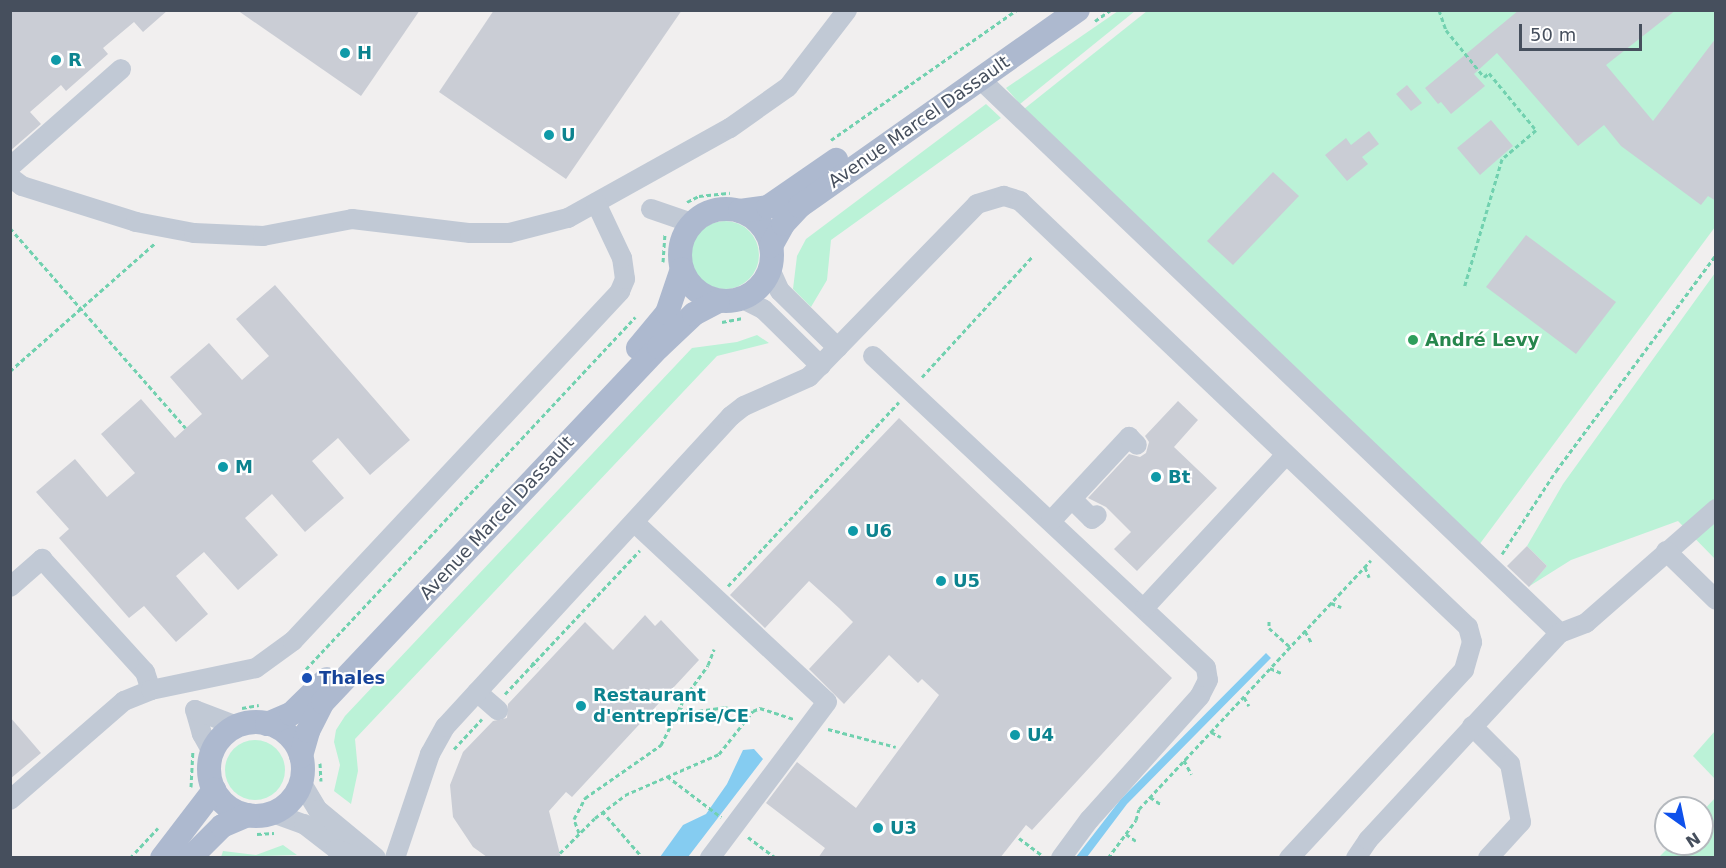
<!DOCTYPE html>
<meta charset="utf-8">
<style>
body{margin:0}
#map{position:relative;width:1726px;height:868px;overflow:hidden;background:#f1efef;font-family:"DejaVu Sans",sans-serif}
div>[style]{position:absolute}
.green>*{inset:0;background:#bbf2d7}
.round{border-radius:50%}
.water>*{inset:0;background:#85ccf1}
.building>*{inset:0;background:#cacdd5}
.path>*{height:3px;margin-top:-1.5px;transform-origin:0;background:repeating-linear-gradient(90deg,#71d1af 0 4.5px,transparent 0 7.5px)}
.minor>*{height:20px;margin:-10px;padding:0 10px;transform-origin:10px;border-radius:10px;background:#c1c9d5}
.major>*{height:24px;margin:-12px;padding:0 12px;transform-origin:12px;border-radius:12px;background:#adb9cf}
.major>.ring{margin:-12px;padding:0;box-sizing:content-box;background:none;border:24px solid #adb9cf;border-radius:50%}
.dots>*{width:16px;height:16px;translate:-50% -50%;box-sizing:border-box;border:3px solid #fff;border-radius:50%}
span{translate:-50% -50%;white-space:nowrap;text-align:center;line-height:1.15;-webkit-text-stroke:4.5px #fff;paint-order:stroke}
.culture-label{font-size:18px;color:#0d838f;font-weight:700}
.left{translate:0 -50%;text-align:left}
.street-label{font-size:18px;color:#464f5d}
.leisure-label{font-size:18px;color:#27864d;font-weight:700}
.transit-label{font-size:18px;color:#164399;font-weight:700}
.frame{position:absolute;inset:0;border:12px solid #464f5d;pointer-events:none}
.north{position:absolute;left:1654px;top:796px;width:60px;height:60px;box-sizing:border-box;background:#fff;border:2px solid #b5b9be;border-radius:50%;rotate:147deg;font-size:16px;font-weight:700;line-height:24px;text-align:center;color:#464f5d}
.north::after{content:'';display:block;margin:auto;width:21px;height:27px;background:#0f51eb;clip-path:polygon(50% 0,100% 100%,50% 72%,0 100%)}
.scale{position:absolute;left:1519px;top:24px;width:123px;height:27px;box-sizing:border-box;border:3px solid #464f5d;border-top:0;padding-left:8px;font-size:18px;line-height:21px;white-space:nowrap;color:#464f5d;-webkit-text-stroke:4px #fff;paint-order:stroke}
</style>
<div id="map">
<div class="green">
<i style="clip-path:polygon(1118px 11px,1135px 11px,1020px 104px,1006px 88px)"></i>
<i style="clip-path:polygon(1147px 11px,1715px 11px,1715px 227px,1479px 545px,1024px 109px)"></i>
<i style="clip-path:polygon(986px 104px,1001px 118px,831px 240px,827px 280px,811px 307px,793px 289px,797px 256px,806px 239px)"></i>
<i class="round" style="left:691px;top:221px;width:68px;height:68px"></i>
<i style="clip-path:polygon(1715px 273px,1715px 559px,1678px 521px,1571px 560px,1528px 587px,1547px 566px,1527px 546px,1563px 484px)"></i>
<i style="clip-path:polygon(757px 335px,769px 343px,717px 356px,355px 739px,358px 771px,351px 804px,334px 791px,340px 765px,334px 742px,336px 730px,345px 716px,692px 348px,737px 342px)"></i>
<i style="clip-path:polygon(1715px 731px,1715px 779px,1693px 756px)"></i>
<i class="round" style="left:225px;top:740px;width:60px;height:60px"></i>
<i style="clip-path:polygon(1715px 798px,1715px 857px,1659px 857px,1672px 844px,1702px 844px,1702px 812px)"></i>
<i style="clip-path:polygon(283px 845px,297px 855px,221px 857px,223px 851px,256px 855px)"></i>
</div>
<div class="water">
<i style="clip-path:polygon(1266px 653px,1271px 658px,1127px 804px,1087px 857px,1076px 857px,1121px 799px)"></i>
<i style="clip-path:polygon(754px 749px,763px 759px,688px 857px,660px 857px,683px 825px,706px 814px,727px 784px,743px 750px)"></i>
</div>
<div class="building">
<i style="clip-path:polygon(10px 10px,168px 10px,143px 32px,134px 22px,103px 48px,108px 54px,66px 91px,61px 85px,30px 112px,41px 124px,10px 151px)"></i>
<i style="clip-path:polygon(237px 10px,420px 10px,361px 96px)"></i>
<i style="clip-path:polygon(494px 10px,682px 10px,566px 179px,439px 92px)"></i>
<i style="clip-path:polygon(1519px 10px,1676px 10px,1606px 65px,1653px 121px,1716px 38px,1716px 201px,1708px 196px,1701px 205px,1621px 146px,1604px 125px,1578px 146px,1497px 53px,1474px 74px,1485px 86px,1451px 114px,1441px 102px,1438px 104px,1425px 88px)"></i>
<i style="clip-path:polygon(1407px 85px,1422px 103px,1411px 111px,1396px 94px)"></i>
<i style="clip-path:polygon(1491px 120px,1513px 146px,1480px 175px,1457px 148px)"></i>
<i style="clip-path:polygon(1369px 131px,1379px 144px,1362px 157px,1368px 164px,1347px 181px,1325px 155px,1346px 138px,1351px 145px)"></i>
<i style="clip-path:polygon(1273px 172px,1299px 196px,1233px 265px,1207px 241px)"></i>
<i style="clip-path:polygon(1526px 235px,1616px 302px,1576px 354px,1486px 287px)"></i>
<i style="clip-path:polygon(275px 285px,410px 440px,370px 475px,338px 438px,312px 461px,344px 498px,305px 532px,272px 494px,245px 518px,278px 555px,238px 590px,204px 552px,176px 576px,208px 614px,176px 642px,144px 606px,129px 618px,59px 538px,69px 529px,36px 492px,75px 459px,107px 497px,135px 473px,101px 434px,141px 399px,175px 438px,186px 428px,202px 414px,170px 377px,209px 343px,242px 380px,269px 356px,236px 319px)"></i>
<i style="clip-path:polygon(1178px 401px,1198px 420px,1174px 447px,1217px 488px,1137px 571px,1114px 549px,1131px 532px,1106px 507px,1088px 498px,1129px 454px,1140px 457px,1146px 453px,1149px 442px,1145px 436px)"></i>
<i style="clip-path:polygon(899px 418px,1172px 678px,1032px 830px,1026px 825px,1000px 858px,818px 858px,825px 848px,766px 803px,797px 762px,856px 808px,939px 695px,922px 679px,918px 683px,889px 655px,844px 704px,809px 669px,853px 622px,839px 608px,809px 581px,765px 628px,730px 595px)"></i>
<i style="clip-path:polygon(1527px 546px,1547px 566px,1529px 587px,1507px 566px)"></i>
<i style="clip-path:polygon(645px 615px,655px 626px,661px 620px,699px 660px,572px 797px,566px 792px,549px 811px,561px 858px,487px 857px,473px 847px,453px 817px,450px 785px,463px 752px,493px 721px,507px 718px,508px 704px,585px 622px,613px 650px)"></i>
<i style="clip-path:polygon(10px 717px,41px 753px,10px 779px)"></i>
</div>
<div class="path">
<i style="left:1439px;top:10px;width:21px;rotate:71deg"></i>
<i style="left:1446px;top:30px;width:60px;rotate:51deg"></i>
<i style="left:1484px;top:77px;width:6px;rotate:-39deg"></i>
<i style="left:1489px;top:73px;width:74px;rotate:50.5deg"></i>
<i style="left:1536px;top:130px;width:45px;rotate:139.5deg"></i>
<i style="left:1502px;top:159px;width:134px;rotate:106.4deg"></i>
<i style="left:1095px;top:21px;width:19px;rotate:-35deg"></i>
<i style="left:831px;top:140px;width:227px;rotate:-35deg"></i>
<i style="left:687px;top:202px;width:13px;rotate:-27deg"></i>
<i style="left:699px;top:196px;width:31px;rotate:-6deg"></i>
<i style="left:10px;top:228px;width:266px;rotate:48.7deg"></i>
<i style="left:663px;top:262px;width:29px;rotate:-86deg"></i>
<i style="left:722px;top:322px;width:20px;rotate:-11deg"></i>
<i style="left:10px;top:371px;width:193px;rotate:-41.4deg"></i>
<i style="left:922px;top:377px;width:163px;rotate:-47.5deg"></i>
<i style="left:1502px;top:554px;width:99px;rotate:-57deg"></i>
<i style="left:1556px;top:471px;width:269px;rotate:-53.5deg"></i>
<i style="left:1365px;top:567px;width:11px;rotate:68deg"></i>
<i style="left:728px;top:586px;width:251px;rotate:-47.1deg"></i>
<i style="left:1331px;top:603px;width:11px;rotate:22deg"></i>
<i style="left:1269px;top:621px;width:7px;rotate:90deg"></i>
<i style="left:1269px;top:628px;width:28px;rotate:42deg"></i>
<i style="left:1305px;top:631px;width:13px;rotate:61deg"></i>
<i style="left:532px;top:662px;width:8px;rotate:45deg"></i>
<i style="left:1270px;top:668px;width:12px;rotate:24deg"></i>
<i style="left:306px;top:669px;width:482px;rotate:-46.9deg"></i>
<i style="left:505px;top:694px;width:197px;rotate:-46.8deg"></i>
<i style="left:1244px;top:697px;width:10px;rotate:61deg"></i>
<i style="left:242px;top:708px;width:17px;rotate:-10deg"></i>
<i style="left:678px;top:708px;width:14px;rotate:17deg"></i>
<i style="left:691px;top:712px;width:34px;rotate:-8deg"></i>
<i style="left:725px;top:707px;width:25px;rotate:21deg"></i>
<i style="left:828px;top:729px;width:70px;rotate:14.8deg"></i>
<i style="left:1211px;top:732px;width:11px;rotate:27deg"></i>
<i style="left:454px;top:749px;width:41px;rotate:-47deg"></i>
<i style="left:1184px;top:760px;width:16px;rotate:63deg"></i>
<i style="left:320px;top:763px;width:18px;rotate:87deg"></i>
<i style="left:667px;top:776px;width:68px;rotate:37.2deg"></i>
<i style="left:191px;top:787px;width:35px;rotate:-87deg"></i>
<i style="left:1150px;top:797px;width:14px;rotate:34deg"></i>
<i style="left:602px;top:811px;width:62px;rotate:48.9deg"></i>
<i style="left:579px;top:833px;width:15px;rotate:-110deg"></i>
<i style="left:574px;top:819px;width:24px;rotate:-62deg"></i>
<i style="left:585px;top:798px;width:93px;rotate:-34.9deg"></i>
<i style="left:661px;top:745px;width:54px;rotate:-63.4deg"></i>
<i style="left:685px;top:697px;width:39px;rotate:-54deg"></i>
<i style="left:708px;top:665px;width:17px;rotate:-69deg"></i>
<i style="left:257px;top:834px;width:17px;rotate:-3deg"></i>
<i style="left:1126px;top:834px;width:12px;rotate:35deg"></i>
<i style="left:748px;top:837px;width:35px;rotate:37deg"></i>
<i style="left:1019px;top:838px;width:30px;rotate:37deg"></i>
<i style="left:560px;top:853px;width:49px;rotate:-45deg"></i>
<i style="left:595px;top:818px;width:38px;rotate:-37deg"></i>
<i style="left:625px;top:795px;width:103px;rotate:-23.6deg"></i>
<i style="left:719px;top:754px;width:55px;rotate:-51.7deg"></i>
<i style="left:753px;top:711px;width:8px;rotate:-23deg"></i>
<i style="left:760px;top:708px;width:35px;rotate:18deg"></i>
<i style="left:130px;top:858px;width:41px;rotate:-47deg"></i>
<i style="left:1108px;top:858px;width:47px;rotate:-53.6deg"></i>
<i style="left:1136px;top:820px;width:11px;rotate:-75deg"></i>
<i style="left:1139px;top:809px;width:340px;rotate:-47deg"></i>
</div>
<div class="minor">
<i style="left:980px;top:79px;width:802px;rotate:43.69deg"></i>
<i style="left:1560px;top:633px;width:28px;rotate:-21deg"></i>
<i style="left:1586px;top:623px;width:173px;rotate:-41.2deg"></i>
<i style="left:10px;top:167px;width:148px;rotate:-41.4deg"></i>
<i style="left:10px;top:177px;width:15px;rotate:37deg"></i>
<i style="left:22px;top:186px;width:120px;rotate:17.5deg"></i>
<i style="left:136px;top:222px;width:59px;rotate:10.7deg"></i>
<i style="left:194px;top:233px;width:69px;rotate:2.5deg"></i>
<i style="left:263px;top:236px;width:91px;rotate:-10.8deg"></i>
<i style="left:352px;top:219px;width:119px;rotate:6.8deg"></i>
<i style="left:470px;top:233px;width:39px"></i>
<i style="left:509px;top:233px;width:61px;rotate:-14.3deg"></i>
<i style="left:568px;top:218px;width:185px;rotate:-29.1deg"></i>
<i style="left:730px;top:128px;width:71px;rotate:-35.3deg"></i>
<i style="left:788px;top:87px;width:97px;rotate:-52.5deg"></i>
<i style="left:651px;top:209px;width:43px;rotate:18.9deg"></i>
<i style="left:770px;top:269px;width:24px;rotate:66deg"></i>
<i style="left:780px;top:291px;width:81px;rotate:44.5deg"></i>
<i style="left:741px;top:298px;width:25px;rotate:27deg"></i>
<i style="left:763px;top:309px;width:81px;rotate:44.5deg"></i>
<i style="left:873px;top:356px;width:456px;rotate:43.1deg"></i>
<i style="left:1206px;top:668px;width:12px;rotate:81deg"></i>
<i style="left:1208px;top:680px;width:18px;rotate:117deg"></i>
<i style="left:1200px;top:696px;width:166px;rotate:131.8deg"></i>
<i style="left:1089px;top:820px;width:47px;rotate:126.4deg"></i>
<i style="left:1072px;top:499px;width:28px;rotate:45deg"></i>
<i style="left:1092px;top:519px;width:6px;rotate:-39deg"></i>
<i style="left:1051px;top:521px;width:115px;rotate:-47.1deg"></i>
<i style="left:1129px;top:437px;width:11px;rotate:45deg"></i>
<i style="left:635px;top:523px;width:262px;rotate:43deg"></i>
<i style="left:827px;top:702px;width:195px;rotate:126.9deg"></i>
<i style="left:1666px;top:551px;width:70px;rotate:44.4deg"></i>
<i style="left:10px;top:587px;width:43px;rotate:-41.2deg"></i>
<i style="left:42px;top:559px;width:153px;rotate:47.7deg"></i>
<i style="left:145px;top:672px;width:19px;rotate:72deg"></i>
<i style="left:1145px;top:607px;width:207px;rotate:-47.2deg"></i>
<i style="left:477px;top:692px;width:28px;rotate:41deg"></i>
<i style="left:1472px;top:726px;width:54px;rotate:45deg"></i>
<i style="left:1510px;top:764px;width:59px;rotate:79.3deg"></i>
<i style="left:1521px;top:822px;width:49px;rotate:132.5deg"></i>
<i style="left:212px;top:752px;width:21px;rotate:-119deg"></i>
<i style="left:202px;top:734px;width:25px;rotate:-106deg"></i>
<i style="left:195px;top:710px;width:45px;rotate:20.9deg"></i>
<i style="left:301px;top:782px;width:33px;rotate:59deg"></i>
<i style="left:318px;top:810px;width:75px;rotate:39.6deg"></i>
<i style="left:10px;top:800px;width:151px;rotate:-41deg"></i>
<i style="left:124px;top:701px;width:29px;rotate:-22deg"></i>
<i style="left:151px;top:690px;width:107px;rotate:-11.8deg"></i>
<i style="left:256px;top:668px;width:46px;rotate:-36.1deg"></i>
<i style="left:293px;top:641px;width:479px;rotate:-46.9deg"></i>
<i style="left:620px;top:291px;width:13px;rotate:-67deg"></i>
<i style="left:625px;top:279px;width:21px;rotate:-98deg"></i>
<i style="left:622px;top:258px;width:61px;rotate:-115.3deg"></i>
<i style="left:273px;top:813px;width:33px;rotate:20deg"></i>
<i style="left:304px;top:824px;width:41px;rotate:38deg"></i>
<i style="left:336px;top:849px;width:24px;rotate:22deg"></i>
<i style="left:395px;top:858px;width:110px;rotate:-71.4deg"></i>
<i style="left:430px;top:754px;width:31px;rotate:-61deg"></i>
<i style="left:445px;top:727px;width:423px;rotate:-47.4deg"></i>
<i style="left:731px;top:416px;width:16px;rotate:-38deg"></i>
<i style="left:744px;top:406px;width:71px;rotate:-24deg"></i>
<i style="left:809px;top:377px;width:241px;rotate:-45.8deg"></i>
<i style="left:977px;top:204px;width:28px;rotate:-17deg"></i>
<i style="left:1004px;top:196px;width:17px;rotate:17deg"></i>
<i style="left:1020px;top:201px;width:618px;rotate:43.56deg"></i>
<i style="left:1468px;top:627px;width:16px;rotate:75deg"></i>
<i style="left:1472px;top:642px;width:29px;rotate:106deg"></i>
<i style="left:1464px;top:670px;width:257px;rotate:132.9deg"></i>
<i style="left:1356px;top:858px;width:22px;rotate:-56deg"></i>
<i style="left:1368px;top:840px;width:282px;rotate:-47.2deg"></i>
</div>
<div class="major">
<i class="ring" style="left:680px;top:209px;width:68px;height:68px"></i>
<i style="left:740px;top:211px;width:28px;rotate:-8deg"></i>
<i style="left:768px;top:207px;width:83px;rotate:-34.7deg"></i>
<i style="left:771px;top:246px;width:25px;rotate:-61deg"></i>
<i style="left:783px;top:224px;width:25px;rotate:-47deg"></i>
<i style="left:800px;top:206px;width:340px;rotate:-35.2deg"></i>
<i style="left:638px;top:348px;width:45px;rotate:-50.4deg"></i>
<i style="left:667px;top:313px;width:46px;rotate:-71.2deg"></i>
<i class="ring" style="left:209px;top:722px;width:70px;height:70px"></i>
<i style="left:267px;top:724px;width:26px;rotate:-23deg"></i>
<i style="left:291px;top:714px;width:50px;rotate:-44.2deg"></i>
<i style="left:301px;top:756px;width:26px;rotate:-74deg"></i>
<i style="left:308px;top:731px;width:33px;rotate:-63deg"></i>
<i style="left:323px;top:702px;width:489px;rotate:-46.6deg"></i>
<i style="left:659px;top:347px;width:48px;rotate:-43.3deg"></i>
<i style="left:694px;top:314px;width:27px;rotate:-28deg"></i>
<i style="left:162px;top:858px;width:86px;rotate:-52.6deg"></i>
<i style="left:190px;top:858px;width:45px;rotate:-45deg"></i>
<i style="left:222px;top:826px;width:28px;rotate:-23deg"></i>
</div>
<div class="dots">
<i style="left:345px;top:53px;background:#0f9aa8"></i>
<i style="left:56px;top:60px;background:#0f9aa8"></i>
<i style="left:549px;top:135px;background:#0f9aa8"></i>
<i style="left:1413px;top:340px;background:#2e9e5b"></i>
<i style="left:223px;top:467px;background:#0f9aa8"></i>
<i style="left:1156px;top:477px;background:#0f9aa8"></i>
<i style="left:853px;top:531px;background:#0f9aa8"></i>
<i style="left:941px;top:581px;background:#0f9aa8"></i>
<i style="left:307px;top:678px;background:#1a4fb4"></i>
<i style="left:581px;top:706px;background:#0f9aa8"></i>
<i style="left:1015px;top:735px;background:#0f9aa8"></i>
<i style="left:878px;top:828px;background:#0f9aa8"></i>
</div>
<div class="culture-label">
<span class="left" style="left:357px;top:53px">H</span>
<span class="left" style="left:68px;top:60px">R</span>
<span class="left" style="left:561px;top:135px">U</span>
<span class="left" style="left:235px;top:467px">M</span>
<span class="left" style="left:1168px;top:477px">Bt</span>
<span class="left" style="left:865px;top:531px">U6</span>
<span class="left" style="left:953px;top:581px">U5</span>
<span class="left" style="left:593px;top:706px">Restaurant<br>d'entreprise/CE</span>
<span class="left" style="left:1027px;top:735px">U4</span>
<span class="left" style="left:890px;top:828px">U3</span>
</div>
<div class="street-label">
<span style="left:919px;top:122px;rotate:-35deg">Avenue Marcel Dassault</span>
<span style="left:497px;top:518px;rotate:-47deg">Avenue Marcel Dassault</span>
</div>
<div class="leisure-label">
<span class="left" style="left:1425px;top:340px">André Levy</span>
</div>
<div class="transit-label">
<span class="left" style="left:319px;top:678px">Thales</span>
</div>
<div class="frame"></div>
<div class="north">N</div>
<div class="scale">50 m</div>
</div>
